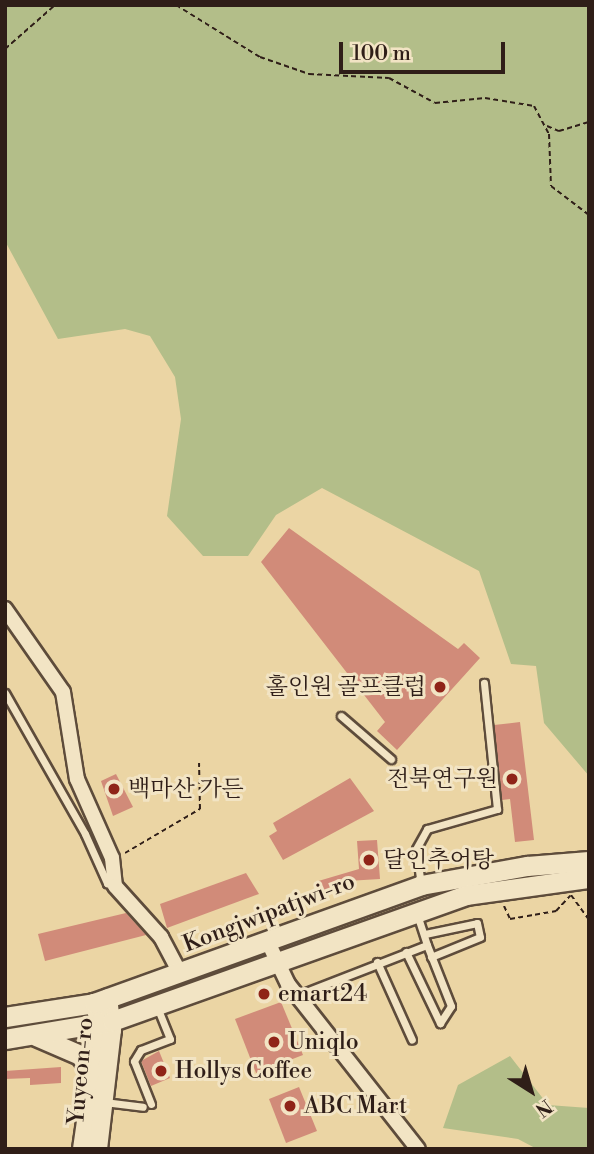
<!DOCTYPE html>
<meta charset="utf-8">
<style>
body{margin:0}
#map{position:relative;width:594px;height:1154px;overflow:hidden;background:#ebd5a4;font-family:"Libre Bodoni","Noto Serif KR",serif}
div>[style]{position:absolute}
.green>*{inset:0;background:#b3be89}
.building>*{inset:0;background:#d18b79}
.path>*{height:2px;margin-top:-1px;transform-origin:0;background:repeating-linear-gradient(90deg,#2f1e18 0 5px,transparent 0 8.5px)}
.roads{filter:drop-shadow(2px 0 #5e4c3b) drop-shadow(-2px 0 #5e4c3b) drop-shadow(0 2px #5e4c3b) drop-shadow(0 -2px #5e4c3b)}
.service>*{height:7px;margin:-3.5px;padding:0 3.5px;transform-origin:3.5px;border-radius:3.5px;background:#f2e4c4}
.minor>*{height:14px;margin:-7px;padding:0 7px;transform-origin:7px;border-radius:7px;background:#f2e4c4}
.tertiary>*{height:18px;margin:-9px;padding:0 9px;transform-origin:9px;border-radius:9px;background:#f2e4c4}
.secondary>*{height:19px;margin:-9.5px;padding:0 9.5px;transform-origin:9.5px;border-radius:9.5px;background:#f2e4c4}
.dots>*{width:19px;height:19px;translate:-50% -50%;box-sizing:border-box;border:4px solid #f2e4c4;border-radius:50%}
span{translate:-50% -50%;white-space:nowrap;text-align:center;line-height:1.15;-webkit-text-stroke:6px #f2e4c4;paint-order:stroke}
.poi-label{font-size:23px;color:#2f1e18}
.right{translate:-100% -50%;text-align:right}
.left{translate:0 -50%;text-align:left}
.street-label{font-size:23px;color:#2f1e18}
.frame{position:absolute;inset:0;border:7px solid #2f1e18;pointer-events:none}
.north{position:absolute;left:496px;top:1056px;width:70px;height:70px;-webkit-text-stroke:5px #f2e4c4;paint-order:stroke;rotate:143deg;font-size:19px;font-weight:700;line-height:28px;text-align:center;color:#2f1e18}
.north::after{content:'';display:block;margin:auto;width:24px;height:32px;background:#2f1e18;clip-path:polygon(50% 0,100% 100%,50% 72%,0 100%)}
.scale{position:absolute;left:339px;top:42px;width:166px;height:32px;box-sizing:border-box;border:4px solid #2f1e18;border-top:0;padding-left:9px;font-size:21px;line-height:24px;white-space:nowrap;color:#2f1e18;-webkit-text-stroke:5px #f2e4c4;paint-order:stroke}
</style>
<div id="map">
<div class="green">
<i style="clip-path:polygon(5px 5px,589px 5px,589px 776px,544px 723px,536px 666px,511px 664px,479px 571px,322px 488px,276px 515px,248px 556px,203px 556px,167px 516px,181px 419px,175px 377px,150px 336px,125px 329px,58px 339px,5px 241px)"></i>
<i style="clip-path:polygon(510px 1056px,548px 1105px,589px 1108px,589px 1149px,537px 1149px,518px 1139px,443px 1128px,458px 1085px)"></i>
</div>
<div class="building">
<i style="clip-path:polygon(289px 528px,458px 649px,464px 643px,480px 658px,397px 750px,377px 731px,385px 722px,261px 562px)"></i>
<i style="clip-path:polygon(520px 722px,534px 840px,515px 842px,510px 799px,502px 800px,494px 725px)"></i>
<i style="clip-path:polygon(116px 774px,133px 807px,113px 816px,101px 781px)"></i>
<i style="clip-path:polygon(350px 778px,374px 811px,283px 860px,269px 836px,277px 831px,273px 823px)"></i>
<i style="clip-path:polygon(377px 840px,380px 879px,347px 881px,349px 889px,319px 898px,315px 882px,359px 869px,357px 841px)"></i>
<i style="clip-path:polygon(246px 873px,259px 894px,167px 928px,160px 904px)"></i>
<i style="clip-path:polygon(126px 913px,146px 935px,45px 961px,38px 934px)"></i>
<i style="clip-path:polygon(281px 1002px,303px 1055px,256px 1073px,235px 1019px)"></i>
<i style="clip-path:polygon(159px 1051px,170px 1078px,151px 1086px,141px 1061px)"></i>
<i style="clip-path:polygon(61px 1067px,61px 1083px,30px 1085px,30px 1078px,5px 1079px,5px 1071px)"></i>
<i style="clip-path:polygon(299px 1087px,317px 1131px,286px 1143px,269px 1099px)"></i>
</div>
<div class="path">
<i style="left:176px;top:5px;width:99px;rotate:31.8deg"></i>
<i style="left:260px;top:57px;width:52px;rotate:19.1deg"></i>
<i style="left:309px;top:74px;width:80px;rotate:2.9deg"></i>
<i style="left:389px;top:78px;width:52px;rotate:28.5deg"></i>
<i style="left:435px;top:103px;width:50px;rotate:-5.7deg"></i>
<i style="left:485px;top:98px;width:50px;rotate:9.3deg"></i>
<i style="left:534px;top:106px;width:32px;rotate:62deg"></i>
<i style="left:549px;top:134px;width:52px;rotate:87.8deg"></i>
<i style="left:551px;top:186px;width:48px;rotate:37.3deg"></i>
<i style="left:5px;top:49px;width:67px;rotate:-41.3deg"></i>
<i style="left:547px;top:126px;width:13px;rotate:23deg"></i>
<i style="left:559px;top:131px;width:31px;rotate:-17deg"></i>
<i style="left:125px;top:853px;width:87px;rotate:-30.4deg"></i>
<i style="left:200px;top:809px;width:46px;rotate:-91.2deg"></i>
<i style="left:571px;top:895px;width:31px;rotate:54deg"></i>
<i style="left:504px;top:906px;width:14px;rotate:65deg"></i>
<i style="left:510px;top:919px;width:47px;rotate:-9.9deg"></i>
<i style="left:556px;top:911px;width:21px;rotate:-47deg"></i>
</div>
<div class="roads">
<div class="service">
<i style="left:5px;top:693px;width:162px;rotate:60.4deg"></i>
<i style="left:85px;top:834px;width:54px;rotate:65.8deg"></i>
<i style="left:107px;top:883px;width:8px;rotate:14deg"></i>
<i style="left:341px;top:716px;width:66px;rotate:40.7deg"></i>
<i style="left:421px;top:885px;width:36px;rotate:-98deg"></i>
<i style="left:416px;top:849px;width:23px;rotate:-61deg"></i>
<i style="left:427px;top:829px;width:73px;rotate:-15.9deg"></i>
<i style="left:497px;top:809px;width:127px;rotate:-95.9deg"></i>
<i style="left:425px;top:934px;width:53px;rotate:-11.9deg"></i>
<i style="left:477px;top:923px;width:14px;rotate:78deg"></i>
<i style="left:480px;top:937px;width:53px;rotate:157.8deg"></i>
<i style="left:406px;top:952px;width:79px;rotate:64.4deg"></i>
<i style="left:440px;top:1023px;width:20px;rotate:-57deg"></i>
<i style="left:451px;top:1006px;width:66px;rotate:-111.5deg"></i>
<i style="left:377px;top:962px;width:85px;rotate:65.8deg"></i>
<i style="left:298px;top:995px;width:138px;rotate:-21.2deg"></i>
<i style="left:427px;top:945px;width:33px;rotate:-108deg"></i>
<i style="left:104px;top:1102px;width:39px;rotate:7deg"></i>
<i style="left:151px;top:1104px;width:46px;rotate:-111.6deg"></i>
<i style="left:134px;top:1061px;width:13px;rotate:-58deg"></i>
<i style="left:141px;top:1050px;width:31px;rotate:-21deg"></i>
<i style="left:170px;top:1039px;width:35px;rotate:-112deg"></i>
</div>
<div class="minor">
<i style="left:5px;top:609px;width:101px;rotate:55.1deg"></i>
<i style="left:63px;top:692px;width:88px;rotate:80.9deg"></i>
<i style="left:77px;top:779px;width:86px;rotate:66.1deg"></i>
<i style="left:112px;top:858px;width:28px;rotate:84deg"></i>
<i style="left:115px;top:886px;width:69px;rotate:48deg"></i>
<i style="left:161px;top:937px;width:41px;rotate:62.2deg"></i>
<i style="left:267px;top:940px;width:49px;rotate:64.5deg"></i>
<i style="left:288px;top:984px;width:210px;rotate:51.8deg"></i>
</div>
<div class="tertiary">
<i style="left:82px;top:1149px;width:126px;rotate:-81.8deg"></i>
<i style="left:100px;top:1024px;width:22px;rotate:-106deg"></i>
<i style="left:98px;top:1149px;width:120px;rotate:-83.3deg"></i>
<i style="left:112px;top:1030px;width:32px;rotate:-97deg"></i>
</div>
<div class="secondary">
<i style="left:5px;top:1017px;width:90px;rotate:-8.9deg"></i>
<i style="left:94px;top:1003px;width:348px;rotate:-19.8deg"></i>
<i style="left:421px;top:885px;width:108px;rotate:-10.2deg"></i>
<i style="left:527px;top:866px;width:62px;rotate:-4.6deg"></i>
<i style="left:36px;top:1036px;width:48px;rotate:23.4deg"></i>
<i style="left:80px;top:1055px;width:19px;rotate:54deg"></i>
<i style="left:5px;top:1039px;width:109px;rotate:-9.5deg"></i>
<i style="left:112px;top:1021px;width:376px;rotate:-19.6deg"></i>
<i style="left:466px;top:895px;width:124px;rotate:-7.9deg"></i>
</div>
</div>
<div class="dots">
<i style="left:440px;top:687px;background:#8f2418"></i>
<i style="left:512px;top:779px;background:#8f2418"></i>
<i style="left:114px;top:789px;background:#8f2418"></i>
<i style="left:369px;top:860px;background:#8f2418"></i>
<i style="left:264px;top:994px;background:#8f2418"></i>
<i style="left:274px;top:1042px;background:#8f2418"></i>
<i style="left:161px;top:1071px;background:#8f2418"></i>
<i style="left:290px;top:1106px;background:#8f2418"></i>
</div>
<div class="poi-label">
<span class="right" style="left:426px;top:687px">홀인원 골프클럽</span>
<span class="right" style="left:498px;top:779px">전북연구원</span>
<span class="left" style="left:128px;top:789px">백마산 가든</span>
<span class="left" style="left:383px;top:860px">달인추어탕</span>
<span class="left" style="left:278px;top:994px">emart24</span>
<span class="left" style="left:288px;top:1042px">Uniqlo</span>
<span class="left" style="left:175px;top:1071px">Hollys Coffee</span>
<span class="left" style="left:304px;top:1106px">ABC Mart</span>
</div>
<div class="street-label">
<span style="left:269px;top:913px;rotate:-21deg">Kongjwipatjwi-ro</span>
<span style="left:81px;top:1071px;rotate:-85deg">Yuyeon-ro</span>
</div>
<div class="frame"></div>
<div class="north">N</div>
<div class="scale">100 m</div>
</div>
